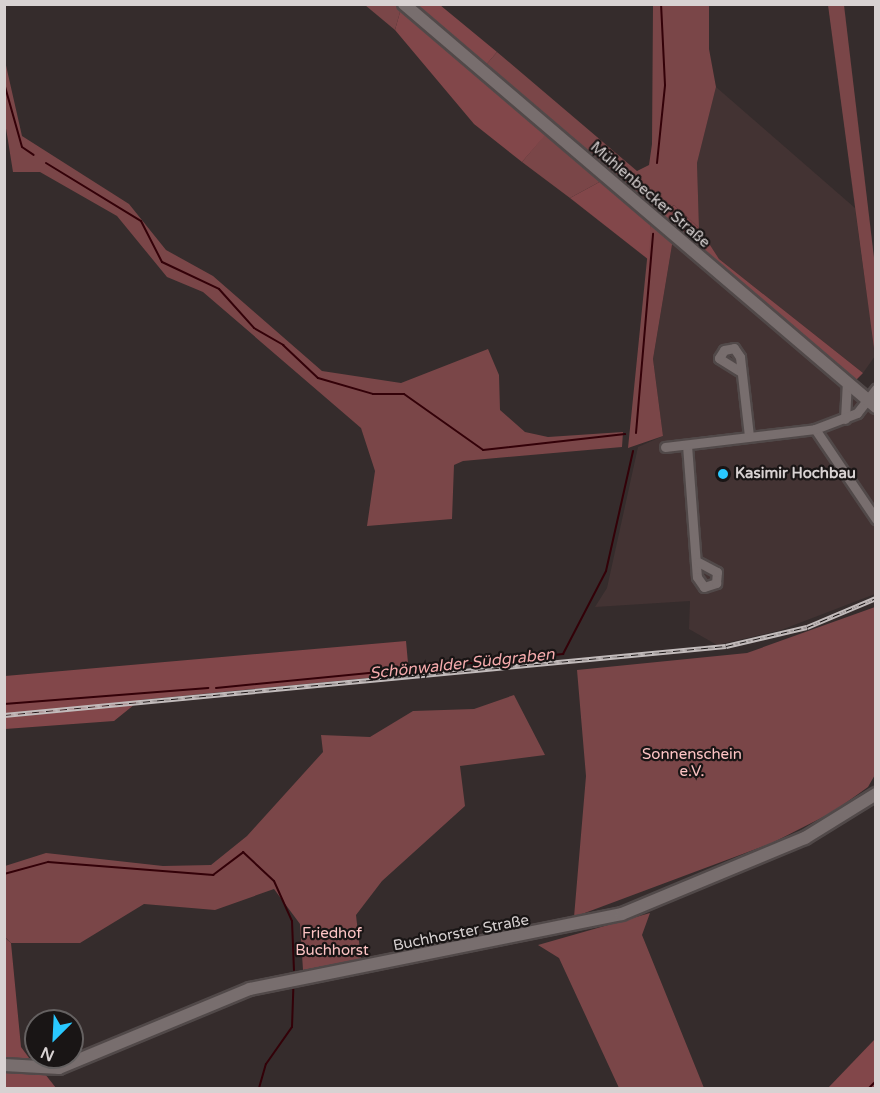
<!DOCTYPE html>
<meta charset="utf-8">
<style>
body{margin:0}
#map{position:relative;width:880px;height:1093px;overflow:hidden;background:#352c2c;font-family:"Varela Round",sans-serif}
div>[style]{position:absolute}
.built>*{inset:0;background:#433333}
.green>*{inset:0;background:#7a4648}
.forest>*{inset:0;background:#82474a}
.stream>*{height:2px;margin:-1px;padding:0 1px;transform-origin:1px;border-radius:1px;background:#330108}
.roads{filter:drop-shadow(2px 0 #514949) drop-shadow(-2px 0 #514949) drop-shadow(0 2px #514949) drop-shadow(0 -2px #514949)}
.street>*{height:9px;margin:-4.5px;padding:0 4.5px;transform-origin:4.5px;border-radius:4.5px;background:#786e6e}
.secondary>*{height:12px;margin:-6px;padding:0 6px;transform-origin:6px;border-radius:6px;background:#786e6e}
.rail>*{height:4.5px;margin-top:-2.25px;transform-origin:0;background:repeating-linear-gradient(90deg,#191515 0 7px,#c2bbbb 0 14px);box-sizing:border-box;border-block:2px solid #c2bbbb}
.dots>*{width:16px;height:16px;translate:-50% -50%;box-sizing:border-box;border:3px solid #191515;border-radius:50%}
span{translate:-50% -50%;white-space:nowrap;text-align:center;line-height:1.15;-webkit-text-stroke:4.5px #191515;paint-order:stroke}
.street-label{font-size:15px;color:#d8d2d2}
.poi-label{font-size:15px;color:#d8d2d2;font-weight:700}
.left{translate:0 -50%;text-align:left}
.park-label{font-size:15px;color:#fdc4c4}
.water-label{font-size:16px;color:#f5aaac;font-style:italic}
.frame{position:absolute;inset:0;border:6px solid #d8d2d2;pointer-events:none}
.north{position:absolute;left:24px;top:1009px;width:60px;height:60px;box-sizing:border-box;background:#191515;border:2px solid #656161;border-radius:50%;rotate:204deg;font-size:16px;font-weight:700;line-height:24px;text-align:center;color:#d8d2d2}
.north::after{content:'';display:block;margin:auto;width:21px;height:27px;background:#29c8ff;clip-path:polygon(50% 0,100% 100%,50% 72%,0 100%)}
</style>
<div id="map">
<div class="built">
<i style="clip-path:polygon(716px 87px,855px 208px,875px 356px,863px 373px,719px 259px,699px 229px,697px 163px)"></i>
<i style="clip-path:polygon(673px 239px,875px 416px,875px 594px,781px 630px,717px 645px,689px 629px,690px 601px,595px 607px,607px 588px,638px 447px,663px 436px,653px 359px)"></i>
</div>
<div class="green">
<i style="clip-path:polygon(365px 5px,402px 5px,395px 30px)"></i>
<i style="clip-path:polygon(653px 5px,709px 5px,709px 49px,716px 87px,697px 163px,699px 228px,674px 205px,652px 220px,673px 239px,653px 359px,663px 436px,628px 448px,651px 220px,605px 179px,570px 198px,522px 162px,548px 131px,479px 73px,497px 52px,637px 171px,649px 165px,652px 144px)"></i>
<i style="clip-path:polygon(828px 5px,844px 5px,875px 266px,875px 356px)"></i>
<i style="clip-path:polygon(5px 61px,22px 136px,129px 204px,166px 250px,213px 276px,322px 371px,401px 383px,488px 349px,499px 375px,500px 410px,525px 432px,548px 437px,623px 432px,622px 447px,463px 461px,454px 465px,452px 519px,367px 526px,375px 471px,361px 428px,203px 292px,167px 277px,117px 216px,40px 172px,13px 172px,5px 122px)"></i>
<i style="clip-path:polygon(875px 607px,876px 773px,868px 787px,833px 812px,772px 843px,574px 917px,586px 776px,577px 670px,747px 653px)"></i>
<i style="clip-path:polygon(514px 695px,545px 755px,460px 766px,465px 806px,382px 881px,356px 915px,361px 959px,303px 970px,300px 924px,274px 889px,215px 910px,144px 904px,80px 943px,11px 943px,5px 937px,5px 866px,46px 853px,163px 866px,211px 865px,247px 836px,323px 752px,321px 735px,370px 737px,413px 711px,474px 709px)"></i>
<i style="clip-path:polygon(650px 913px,642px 935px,704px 1088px,619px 1088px,559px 958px,538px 945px)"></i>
</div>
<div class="forest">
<i style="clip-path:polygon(402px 5px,440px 5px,497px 52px,480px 72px,548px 132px,522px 162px,474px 124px,395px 30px)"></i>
<i style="clip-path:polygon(605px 179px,651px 220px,649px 260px,570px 198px)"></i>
<i style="clip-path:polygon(674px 205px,699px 228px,719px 259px,863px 373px,856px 380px,701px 254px,664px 216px)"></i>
<i style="clip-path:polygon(406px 641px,409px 674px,140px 700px,114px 721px,5px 729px,5px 676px)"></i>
<i style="clip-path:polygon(4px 937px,11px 943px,21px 1047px,35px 1066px,5px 1061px)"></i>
<i style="clip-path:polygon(875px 1039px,875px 1088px,828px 1088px)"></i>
<i style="clip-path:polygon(4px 1069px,45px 1074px,56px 1088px,5px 1088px)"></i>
</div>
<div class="stream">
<i style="left:4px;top:83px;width:66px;rotate:74.3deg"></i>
<i style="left:22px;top:147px;width:14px;rotate:34deg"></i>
<i style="left:46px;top:163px;width:111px;rotate:31.4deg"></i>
<i style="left:141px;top:221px;width:46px;rotate:62.9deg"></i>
<i style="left:162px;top:262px;width:63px;rotate:25.3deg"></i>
<i style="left:219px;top:289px;width:52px;rotate:48.1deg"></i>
<i style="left:254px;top:328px;width:34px;rotate:30deg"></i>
<i style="left:283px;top:345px;width:48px;rotate:43.3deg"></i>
<i style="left:318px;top:378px;width:57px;rotate:16.2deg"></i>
<i style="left:373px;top:394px;width:31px"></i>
<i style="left:404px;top:394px;width:97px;rotate:35.3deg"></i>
<i style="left:483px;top:450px;width:143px;rotate:-6.4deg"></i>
<i style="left:657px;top:163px;width:78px;rotate:-84.1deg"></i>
<i style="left:665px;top:85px;width:81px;rotate:-92.8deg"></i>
<i style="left:658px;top:208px;width:13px;rotate:-90deg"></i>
<i style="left:636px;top:433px;width:200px;rotate:-85.1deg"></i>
<i style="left:216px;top:688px;width:349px;rotate:-5.6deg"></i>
<i style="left:563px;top:654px;width:93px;rotate:-62.6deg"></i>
<i style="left:606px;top:571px;width:123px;rotate:-77.3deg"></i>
<i style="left:4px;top:704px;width:205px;rotate:-4.5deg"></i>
<i style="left:4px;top:874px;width:46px;rotate:-15.3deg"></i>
<i style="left:48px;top:862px;width:166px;rotate:4.5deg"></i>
<i style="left:213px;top:875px;width:38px;rotate:-37deg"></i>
<i style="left:243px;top:852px;width:42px;rotate:43.1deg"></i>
<i style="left:274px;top:881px;width:44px;rotate:65.8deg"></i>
<i style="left:292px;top:921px;width:49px;rotate:87.7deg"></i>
<i style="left:259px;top:1088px;width:25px;rotate:-74deg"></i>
<i style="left:266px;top:1064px;width:45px;rotate:-54.9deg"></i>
<i style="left:292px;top:1027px;width:38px;rotate:-88deg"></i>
<i style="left:869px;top:1088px;width:10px;rotate:-45deg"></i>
</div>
<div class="roads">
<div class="street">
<i style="left:741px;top:372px;width:26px;rotate:-148deg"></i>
<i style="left:719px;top:358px;width:9px;rotate:-58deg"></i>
<i style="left:724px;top:350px;width:10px;rotate:-11deg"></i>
<i style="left:734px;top:348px;width:11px;rotate:56deg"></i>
<i style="left:740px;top:357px;width:80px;rotate:83.5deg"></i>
<i style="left:845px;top:419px;width:36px;rotate:-87deg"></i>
<i style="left:815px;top:429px;width:109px;rotate:55.9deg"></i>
<i style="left:687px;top:445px;width:132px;rotate:85.7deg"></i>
<i style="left:697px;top:577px;width:12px;rotate:55deg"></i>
<i style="left:704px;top:587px;width:13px;rotate:-18deg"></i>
<i style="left:716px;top:583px;width:11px;rotate:-85deg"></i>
<i style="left:717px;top:572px;width:21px;rotate:-152deg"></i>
<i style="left:665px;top:447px;width:151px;rotate:-6.8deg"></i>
<i style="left:815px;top:429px;width:45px;rotate:-20.9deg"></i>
<i style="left:857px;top:413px;width:31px;rotate:-52deg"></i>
</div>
<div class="secondary">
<i style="left:404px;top:4px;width:621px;rotate:40.49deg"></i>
<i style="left:4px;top:1065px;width:55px;rotate:3.1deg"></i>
<i style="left:59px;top:1068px;width:207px;rotate:-22.5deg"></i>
<i style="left:250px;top:989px;width:379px;rotate:-11.4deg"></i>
<i style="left:622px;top:914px;width:198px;rotate:-22.6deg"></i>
<i style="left:805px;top:838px;width:84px;rotate:-31.8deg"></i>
</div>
</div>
<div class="rail">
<i style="left:4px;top:715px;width:725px;rotate:-5.46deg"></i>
<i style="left:726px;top:646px;width:83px;rotate:-13.2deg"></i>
<i style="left:807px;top:627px;width:75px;rotate:-22.8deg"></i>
</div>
<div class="dots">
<i style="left:723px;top:474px;background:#29c8ff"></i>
</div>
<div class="street-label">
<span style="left:650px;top:195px;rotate:41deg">Mühlenbecker Straße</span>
<span style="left:461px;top:933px;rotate:-11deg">Buchhorster Straße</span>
</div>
<div class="poi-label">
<span class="left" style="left:735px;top:474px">Kasimir Hochbau</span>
</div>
<div class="park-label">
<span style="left:692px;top:763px">Sonnenschein<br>e.V.</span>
<span style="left:332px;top:942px">Friedhof<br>Buchhorst</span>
</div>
<div class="water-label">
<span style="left:462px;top:664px;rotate:-6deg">Schönwalder Südgraben</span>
</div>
<div class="frame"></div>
<div class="north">N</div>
</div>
